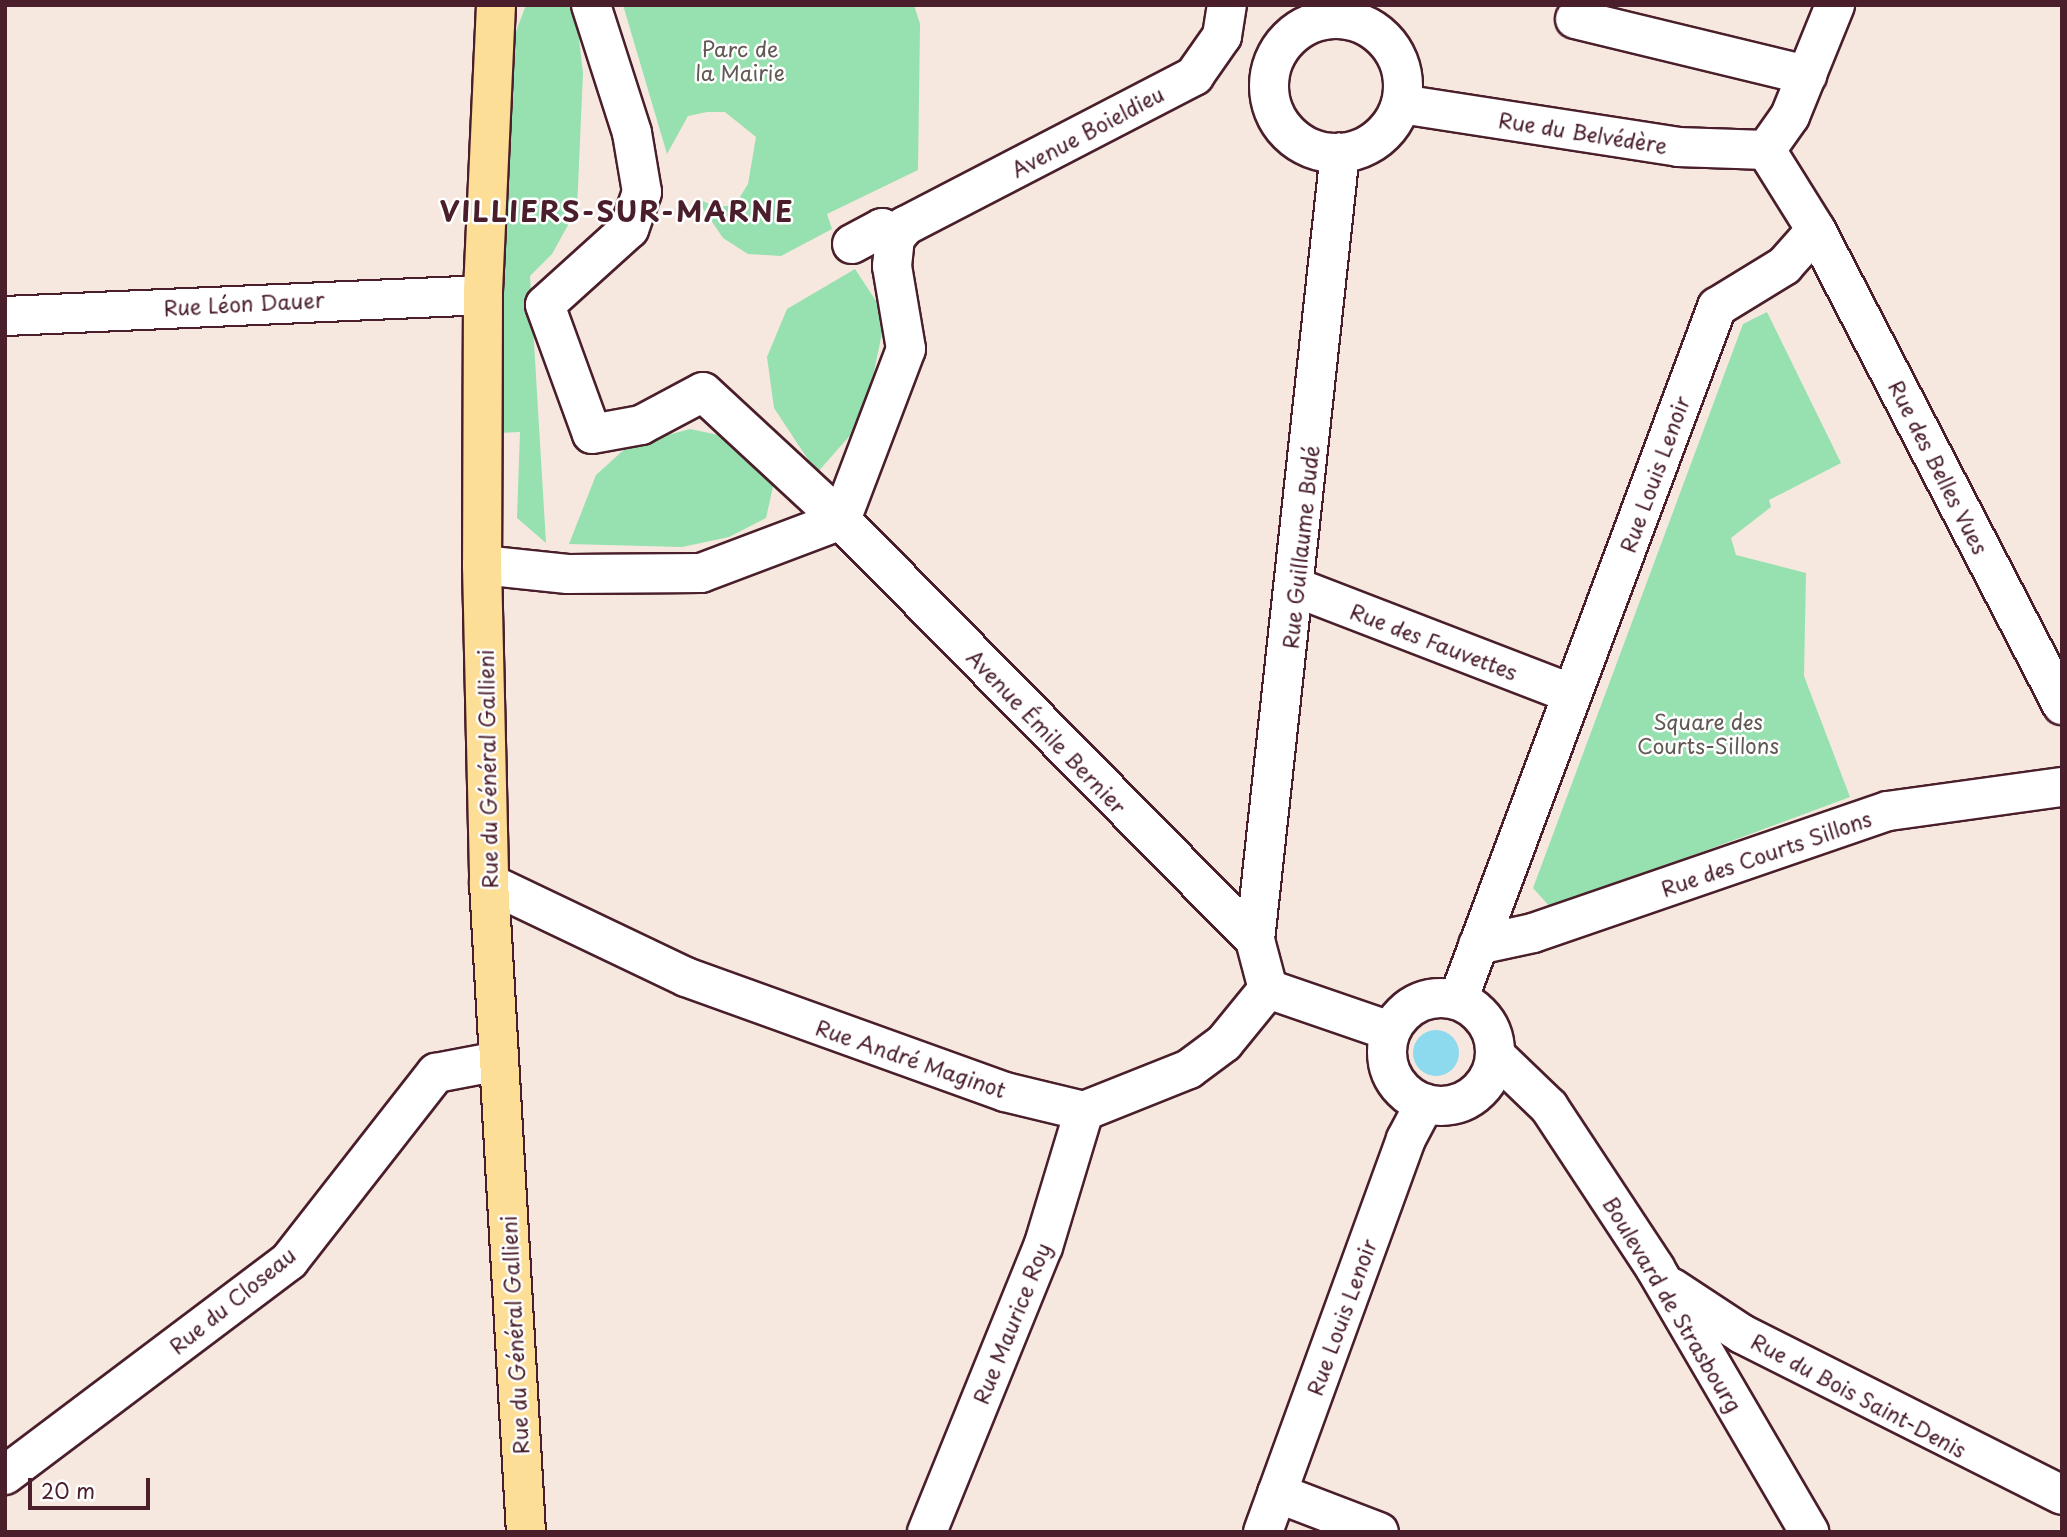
<!DOCTYPE html>
<meta charset="utf-8">
<style>
body{margin:0}
#map{position:relative;width:2067px;height:1537px;overflow:hidden;background:#f6e8df;font-family:"Playpen Sans",sans-serif}
div>[style]{position:absolute}
.green>*{inset:0;background:#97e0af}
.water>*{inset:0;background:#8dd9ed}
.round{border-radius:50%}
.roads{filter:drop-shadow(2px 0 #4a1f2b) drop-shadow(-2px 0 #4a1f2b) drop-shadow(0 2px #4a1f2b) drop-shadow(0 -2px #4a1f2b)}
.minor>*{height:38px;margin:-19px;padding:0 19px;transform-origin:19px;border-radius:19px;background:#fff}
.minor>.ring{margin:-19px;padding:0;box-sizing:content-box;background:none;border:38px solid #fff;border-radius:50%}
.major>*{height:38px;margin:-19px;padding:0 19px;transform-origin:19px;border-radius:19px;background:#fcde96}
span{translate:-50% -50%;white-space:nowrap;text-align:center;line-height:1.15;-webkit-text-stroke:5px #fff;paint-order:stroke}
.park-label{font-size:21px;color:#615953}
.street-label{font-size:21px;color:#4a1f2b}
.district-label{font-size:28px;color:#4a1f2b;font-weight:700;letter-spacing:2px}
.frame{position:absolute;inset:0;border:7px solid #4a1f2b;pointer-events:none}
.scale{position:absolute;left:28px;top:1478px;width:122px;height:32px;box-sizing:border-box;border:4px solid #4a1f2b;border-top:0;padding-left:9px;font-size:21px;line-height:24px;white-space:nowrap;color:#4a1f2b;-webkit-text-stroke:5px #fff;paint-order:stroke}
</style>
<div id="map">
<div class="green">
<i style="clip-path:polygon(526px 5px,575px 5px,583px 73px,577px 209px,552px 254px,530px 276px,546px 543px,517px 518px,520px 432px,500px 433px,509px 50px)"></i>
<i style="clip-path:polygon(623px 5px,914px 5px,920px 24px,918px 170px,827px 214px,832px 229px,781px 256px,748px 254px,723px 238px,696px 198px,716px 207px,735px 205px,748px 184px,756px 137px,725px 112px,707px 112px,688px 116px,667px 154px)"></i>
<i style="clip-path:polygon(855px 269px,876px 301px,883px 328px,870px 391px,853px 432px,817px 473px,774px 408px,767px 357px,787px 309px)"></i>
<i style="clip-path:polygon(1767px 312px,1841px 463px,1769px 500px,1771px 507px,1731px 538px,1736px 555px,1806px 573px,1804px 676px,1850px 797px,1551px 908px,1533px 888px,1743px 324px)"></i>
<i style="clip-path:polygon(690px 429px,723px 436px,774px 482px,766px 518px,729px 537px,682px 547px,569px 544px,596px 475px,628px 446px)"></i>
</div>
<div class="water">
<i class="round" style="left:1413px;top:1030px;width:46px;height:46px"></i>
</div>
<div class="roads">
<div class="minor">
<i style="left:591px;top:5px;width:134px;rotate:72.2deg"></i>
<i style="left:632px;top:133px;width:60px;rotate:80.4deg"></i>
<i style="left:642px;top:192px;width:39px;rotate:109deg"></i>
<i style="left:629px;top:229px;width:113px;rotate:137.9deg"></i>
<i style="left:545px;top:305px;width:137px;rotate:70deg"></i>
<i style="left:592px;top:434px;width:50px;rotate:-10.4deg"></i>
<i style="left:641px;top:425px;width:70px;rotate:-28deg"></i>
<i style="left:703px;top:392px;width:188px;rotate:42.8deg"></i>
<i style="left:841px;top:520px;width:590px;rotate:45.41deg"></i>
<i class="ring" style="left:1269px;top:19px;width:96px;height:96px"></i>
<i style="left:1575px;top:19px;width:239px;rotate:13.6deg"></i>
<i style="left:1401px;top:104px;width:280px;rotate:8.8deg"></i>
<i style="left:1678px;top:147px;width:88px;rotate:2deg"></i>
<i style="left:1816px;top:230px;width:535px;rotate:62.62deg"></i>
<i style="left:852px;top:244px;width:34px;rotate:-28deg"></i>
<i style="left:882px;top:228px;width:16px;rotate:38deg"></i>
<i style="left:5px;top:316px;width:478px;rotate:-2.5deg"></i>
<i style="left:482px;top:565px;width:86px;rotate:6deg"></i>
<i style="left:568px;top:574px;width:133px;rotate:-0.4deg"></i>
<i style="left:701px;top:573px;width:150px;rotate:-20.7deg"></i>
<i style="left:841px;top:520px;width:183px;rotate:-69.2deg"></i>
<i style="left:906px;top:349px;width:84px;rotate:-99.6deg"></i>
<i style="left:892px;top:266px;width:28px;rotate:-84deg"></i>
<i style="left:895px;top:238px;width:16px;rotate:-50deg"></i>
<i style="left:905px;top:226px;width:326px;rotate:-27.4deg"></i>
<i style="left:1194px;top:76px;width:49px;rotate:-55deg"></i>
<i style="left:1222px;top:36px;width:31px;rotate:-81deg"></i>
<i style="left:1295px;top:587px;width:297px;rotate:21.1deg"></i>
<i style="left:489px;top:883px;width:218px;rotate:25.5deg"></i>
<i style="left:686px;top:977px;width:339px;rotate:19.8deg"></i>
<i style="left:1005px;top:1092px;width:81px;rotate:13.5deg"></i>
<i style="left:1084px;top:1111px;width:113px;rotate:-21.8deg"></i>
<i style="left:1189px;top:1069px;width:44px;rotate:-36.6deg"></i>
<i style="left:1224px;top:1043px;width:70px;rotate:-50.8deg"></i>
<i style="left:1268px;top:989px;width:51px;rotate:-104.9deg"></i>
<i style="left:1255px;top:940px;width:792px;rotate:-83.84deg"></i>
<i style="left:1478px;top:945px;width:56px;rotate:-12.3deg"></i>
<i style="left:1533px;top:933px;width:375px;rotate:-19deg"></i>
<i style="left:1888px;top:811px;width:176px;rotate:-7.9deg"></i>
<i style="left:1268px;top:989px;width:129px;rotate:19deg"></i>
<i class="ring" style="left:1387px;top:998px;width:70px;height:70px"></i>
<i style="left:1458px;top:1000px;width:740px;rotate:-69.51deg"></i>
<i style="left:1717px;top:307px;width:79px;rotate:-31.5deg"></i>
<i style="left:1784px;top:266px;width:48px;rotate:-48.4deg"></i>
<i style="left:1816px;top:230px;width:94px;rotate:-122deg"></i>
<i style="left:1766px;top:150px;width:42px;rotate:-54.8deg"></i>
<i style="left:1790px;top:116px;width:120px;rotate:-67.9deg"></i>
<i style="left:1496px;top:1056px;width:74px;rotate:43.9deg"></i>
<i style="left:1549px;top:1107px;width:193px;rotate:56.6deg"></i>
<i style="left:1655px;top:1268px;width:306px;rotate:59.7deg"></i>
<i style="left:1672px;top:1288px;width:84px;rotate:33.3deg"></i>
<i style="left:1742px;top:1334px;width:358px;rotate:26.7deg"></i>
<i style="left:5px;top:1475px;width:356px;rotate:-37deg"></i>
<i style="left:289px;top:1261px;width:239px;rotate:-52deg"></i>
<i style="left:436px;top:1073px;width:64px;rotate:-10.8deg"></i>
<i style="left:1277px;top:1493px;width:109px;rotate:20.9deg"></i>
<i style="left:927px;top:1532px;width:308px;rotate:-67.9deg"></i>
<i style="left:1043px;top:1247px;width:142px;rotate:-73.2deg"></i>
<i style="left:1263px;top:1532px;width:418px;rotate:-70deg"></i>
<i style="left:1406px;top:1139px;width:40px;rotate:-62deg"></i>
</div>
<div class="major">
<i style="left:496px;top:5px;width:290px;rotate:92.6deg"></i>
<i style="left:483px;top:295px;width:270px;rotate:90.2deg"></i>
<i style="left:482px;top:565px;width:318px;rotate:88.7deg"></i>
<i style="left:489px;top:883px;width:650px;rotate:86.74deg"></i>
</div>
</div>
<div class="park-label">
<span style="left:740px;top:60px">Parc de<br>la Mairie</span>
<span style="left:1708px;top:733px">Square des<br>Courts-Sillons</span>
</div>
<div class="street-label">
<span style="left:1087px;top:131px;rotate:-28deg">Avenue Boieldieu</span>
<span style="left:1583px;top:132px;rotate:9deg">Rue du Belvédère</span>
<span style="left:244px;top:303px;rotate:-3deg">Rue Léon Dauer</span>
<span style="left:1939px;top:467px;rotate:63deg">Rue des Belles Vues</span>
<span style="left:1654px;top:474px;rotate:-70deg">Rue Louis Lenoir</span>
<span style="left:1300px;top:547px;rotate:-84deg">Rue Guillaume Budé</span>
<span style="left:1434px;top:641px;rotate:21deg">Rue des Fauvettes</span>
<span style="left:1047px;top:731px;rotate:46deg">Avenue Émile Bernier</span>
<span style="left:487px;top:769px;rotate:-91deg">Rue du Général Gallieni</span>
<span style="left:1766px;top:853px;rotate:-19deg">Rue des Courts Sillons</span>
<span style="left:911px;top:1058px;rotate:19deg">Rue André Maginot</span>
<span style="left:232px;top:1300px;rotate:-39deg">Rue du Closeau</span>
<span style="left:1673px;top:1304px;rotate:59deg">Boulevard de Strasbourg</span>
<span style="left:1341px;top:1317px;rotate:-70deg">Rue Louis Lenoir</span>
<span style="left:1011px;top:1323px;rotate:-68deg">Rue Maurice Roy</span>
<span style="left:514px;top:1335px;rotate:-93deg">Rue du Général Gallieni</span>
<span style="left:1859px;top:1395px;rotate:28deg">Rue du Bois Saint-Denis</span>
</div>
<div class="district-label">
<span style="left:617px;top:211px">VILLIERS-SUR-MARNE</span>
</div>
<div class="frame"></div>
<div class="scale">20 m</div>
</div>
